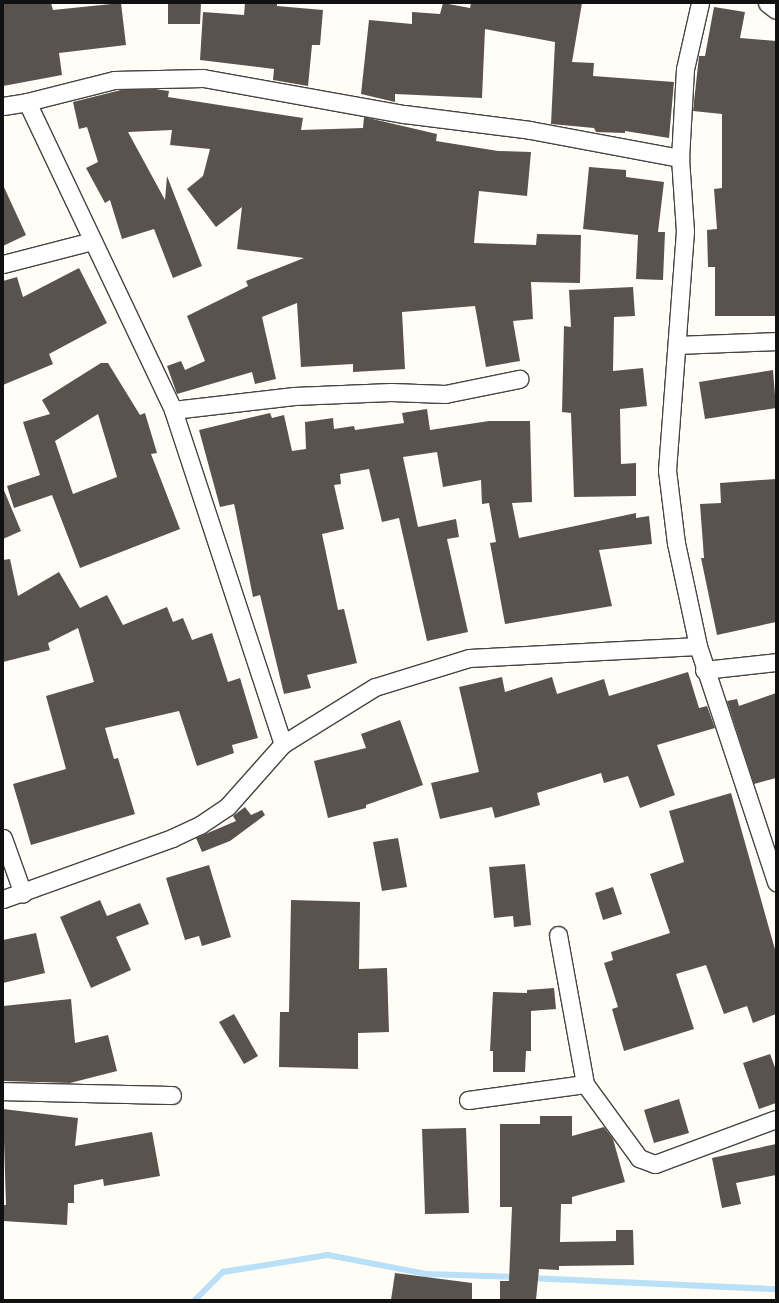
<!DOCTYPE html>
<style>
body{margin:0}
#map{position:relative;width:779px;height:1303px;overflow:hidden;background:#fffdf5;font-family:Georgia,serif}
div>[style]{position:absolute}
.stream>*{height:6px;margin:-3px;padding:0 3px;transform-origin:3px;border-radius:3px;background:#b9e0f7}
.building>*{inset:0;background:#5a524d}
.roads{filter:drop-shadow(1px 0 #444) drop-shadow(-1px 0 #444) drop-shadow(0 1px #444) drop-shadow(0 -1px #444)}
.minor>*{height:17px;margin:-8.5px;padding:0 8.5px;transform-origin:8.5px;border-radius:8.5px;background:#fff}
span{translate:-50% -50%;white-space:nowrap;text-align:center;line-height:1.15;-webkit-text-stroke:4px #fff;paint-order:stroke}
.frame{position:absolute;inset:0;border:4px solid #111;pointer-events:none}
</style>
<div id="map">
<div class="stream">
<i style="left:530px;top:1278px;width:246px;rotate:2.6deg"></i>
<i style="left:195px;top:1300px;width:40px;rotate:-45deg"></i>
<i style="left:223px;top:1272px;width:106px;rotate:-9.2deg"></i>
<i style="left:328px;top:1255px;width:101px;rotate:10.9deg"></i>
<i style="left:427px;top:1274px;width:90px;rotate:1.9deg"></i>
</div>
<div class="building">
<i style="clip-path:polygon(3px 3px,51px 3px,53px 10px,121px 3px,126px 45px,59px 53px,62px 75px,3px 86px)"></i>
<i style="clip-path:polygon(168px 3px,201px 3px,200px 24px,168px 24px)"></i>
<i style="clip-path:polygon(245px 3px,277px 3px,277px 6px,323px 10px,320px 45px,312px 45px,308px 86px,273px 80px,274px 69px,200px 60px,203px 12px,244px 15px)"></i>
<i style="clip-path:polygon(443px 3px,470px 8px,471px 3px,582px 3px,572px 62px,594px 63px,593px 76px,674px 82px,669px 138px,625px 131px,625px 133px,596px 132px,594px 128px,551px 124px,555px 42px,485px 29px,482px 98px,395px 94px,395px 102px,361px 94px,369px 20px,412px 24px,412px 12px,440px 14px)"></i>
<i style="clip-path:polygon(714px 7px,745px 12px,740px 38px,776px 41px,776px 316px,715px 316px,715px 267px,708px 267px,707px 230px,717px 229px,714px 189px,722px 188px,722px 114px,693px 111px,699px 56px,705px 56px)"></i>
<i style="clip-path:polygon(155px 89px,169px 91px,168px 97px,303px 118px,301px 130px,363px 128px,364px 117px,437px 134px,436px 141px,498px 151px,531px 152px,527px 196px,479px 191px,474px 243px,536px 245px,537px 234px,581px 235px,580px 283px,531px 282px,533px 319px,513px 321px,520px 361px,486px 367px,475px 306px,402px 312px,405px 369px,353px 372px,353px 364px,301px 367px,297px 303px,262px 317px,276px 379px,255px 384px,252px 372px,177px 394px,167px 366px,181px 361px,185px 370px,205px 361px,187px 316px,248px 286px,246px 281px,304px 258px,237px 249px,242px 207px,216px 227px,187px 189px,203px 176px,210px 149px,170px 145px,172px 130px,128px 132px,165px 200px,167px 176px,202px 266px,173px 278px,154px 229px,122px 239px,110px 200px,105px 203px,86px 168px,98px 162px,87px 127px,79px 129px,73px 102px,121px 90px)"></i>
<i style="clip-path:polygon(589px 167px,626px 170px,626px 177px,664px 182px,658px 232px,665px 232px,663px 280px,636px 279px,638px 235px,583px 229px)"></i>
<i style="clip-path:polygon(3px 185px,26px 235px,3px 246px)"></i>
<i style="clip-path:polygon(79px 268px,107px 323px,49px 354px,53px 364px,3px 385px,3px 281px,17px 277px,23px 297px)"></i>
<i style="clip-path:polygon(633px 287px,635px 316px,614px 317px,613px 371px,643px 368px,647px 406px,620px 409px,621px 464px,636px 463px,636px 496px,574px 497px,571px 413px,562px 412px,564px 326px,571px 327px,569px 290px)"></i>
<i style="clip-path:polygon(evenodd,101px 363px,108px 363px,140px 415px,145px 413px,157px 453px,151px 454px,180px 529px,80px 568px,52px 495px,14px 508px,7px 486px,40px 475px,23px 422px,50px 414px,42px 400px,101px 363px,98px 414px,117px 477px,73px 494px,55px 441px,98px 414px)"></i>
<i style="clip-path:polygon(773px 370px,776px 408px,705px 419px,699px 382px)"></i>
<i style="clip-path:polygon(427px 409px,430px 430px,489px 421px,530px 421px,532px 502px,512px 503px,519px 538px,636px 513px,636px 518px,649px 516px,652px 544px,599px 550px,612px 606px,505px 624px,490px 543px,496px 542px,489px 503px,482px 504px,481px 480px,443px 487px,437px 452px,403px 457px,418px 527px,456px 519px,459px 537px,447px 539px,468px 632px,427px 641px,399px 518px,382px 522px,369px 469px,340px 474px,341px 484px,334px 485px,344px 529px,322px 534px,338px 610px,344px 609px,357px 663px,307px 675px,311px 688px,284px 694px,260px 595px,253px 597px,235px 508px,234px 504px,220px 507px,199px 430px,270px 413px,272px 418px,284px 415px,292px 451px,306px 449px,305px 422px,333px 418px,334px 429px,354px 426px,355px 430px,404px 423px,402px 413px)"></i>
<i style="clip-path:polygon(776px 479px,776px 622px,717px 635px,701px 558px,704px 558px,700px 504px,721px 503px,720px 483px)"></i>
<i style="clip-path:polygon(3px 488px,21px 531px,3px 539px)"></i>
<i style="clip-path:polygon(10px 559px,18px 596px,59px 572px,80px 608px,107px 595px,123px 625px,167px 607px,173px 622px,183px 618px,192px 640px,212px 633px,228px 682px,240px 678px,258px 738px,232px 745px,234px 753px,197px 766px,179px 711px,105px 728px,114px 759px,118px 758px,135px 814px,31px 845px,13px 784px,66px 769px,46px 696px,94px 682px,78px 628px,48px 643px,50px 650px,3px 662px,3px 560px)"></i>
<i style="clip-path:polygon(688px 672px,699px 708px,707px 706px,715px 728px,657px 745px,675px 795px,640px 808px,628px 776px,604px 783px,601px 773px,537px 793px,540px 805px,495px 818px,492px 807px,440px 819px,431px 783px,479px 772px,459px 687px,502px 677px,505px 692px,552px 677px,557px 694px,604px 679px,609px 696px)"></i>
<i style="clip-path:polygon(776px 693px,776px 778px,754px 784px,727px 701px,737px 699px,739px 706px)"></i>
<i style="clip-path:polygon(400px 720px,423px 785px,366px 805px,366px 808px,328px 818px,314px 761px,366px 748px,361px 734px)"></i>
<i style="clip-path:polygon(731px 793px,776px 953px,776px 1014px,753px 1023px,747px 1006px,724px 1014px,706px 965px,676px 974px,694px 1029px,624px 1051px,612px 1009px,618px 1007px,604px 963px,613px 960px,611px 952px,670px 933px,650px 874px,684px 862px,669px 811px)"></i>
<i style="clip-path:polygon(245px 807px,251px 815px,262px 810px,265px 815px,230px 841px,202px 852px,196px 838px,236px 821px,233px 816px)"></i>
<i style="clip-path:polygon(398px 838px,407px 887px,382px 891px,373px 842px)"></i>
<i style="clip-path:polygon(525px 864px,531px 925px,514px 927px,513px 916px,494px 918px,489px 867px)"></i>
<i style="clip-path:polygon(209px 865px,231px 937px,202px 946px,199px 936px,185px 940px,166px 878px)"></i>
<i style="clip-path:polygon(613px 887px,622px 914px,603px 920px,595px 893px)"></i>
<i style="clip-path:polygon(100px 900px,107px 916px,140px 903px,149px 924px,116px 937px,131px 970px,91px 988px,60px 917px)"></i>
<i style="clip-path:polygon(291px 900px,360px 902px,359px 969px,387px 968px,389px 1032px,358px 1033px,358px 1069px,279px 1067px,280px 1012px,289px 1012px)"></i>
<i style="clip-path:polygon(36px 933px,45px 973px,3px 983px,3px 940px)"></i>
<i style="clip-path:polygon(554px 988px,556px 1009px,531px 1011px,531px 1051px,526px 1051px,525px 1072px,493px 1072px,493px 1051px,490px 1051px,493px 992px,527px 993px,527px 990px)"></i>
<i style="clip-path:polygon(71px 999px,75px 1043px,108px 1035px,117px 1071px,70px 1083px,3px 1081px,3px 1006px)"></i>
<i style="clip-path:polygon(234px 1014px,258px 1056px,244px 1064px,219px 1022px)"></i>
<i style="clip-path:polygon(770px 1054px,776px 1070px,776px 1103px,759px 1109px,743px 1063px)"></i>
<i style="clip-path:polygon(679px 1099px,689px 1133px,654px 1143px,644px 1110px)"></i>
<i style="clip-path:polygon(3px 1109px,78px 1118px,75px 1146px,152px 1132px,160px 1176px,104px 1186px,103px 1179px,74px 1185px,74px 1203px,68px 1203px,67px 1225px,3px 1221px,3px 1205px,6px 1205px)"></i>
<i style="clip-path:polygon(540px 1116px,572px 1116px,572px 1136px,604px 1127px,613px 1139px,625px 1182px,572px 1197px,572px 1204px,561px 1204px,560px 1242px,616px 1241px,616px 1230px,633px 1230px,634px 1265px,559px 1266px,559px 1270px,539px 1269px,536px 1300px,500px 1300px,500px 1281px,509px 1281px,512px 1207px,500px 1207px,500px 1124px,540px 1124px)"></i>
<i style="clip-path:polygon(466px 1128px,469px 1213px,425px 1214px,422px 1129px)"></i>
<i style="clip-path:polygon(776px 1144px,776px 1175px,736px 1183px,741px 1204px,722px 1208px,712px 1158px)"></i>
<i style="clip-path:polygon(395px 1273px,472px 1283px,472px 1300px,391px 1300px)"></i>
</div>
<div class="roads">
<div class="minor">
<i style="left:700px;top:3px;width:68px;rotate:102.8deg"></i>
<i style="left:685px;top:69px;width:89px;rotate:93.2deg"></i>
<i style="left:680px;top:158px;width:73px;rotate:86.1deg"></i>
<i style="left:685px;top:231px;width:240px;rotate:94.3deg"></i>
<i style="left:667px;top:470px;width:74px;rotate:83deg"></i>
<i style="left:676px;top:543px;width:105px;rotate:77.9deg"></i>
<i style="left:698px;top:646px;width:249px;rotate:71.7deg"></i>
<i style="left:767px;top:3px;width:11px;rotate:38deg"></i>
<i style="left:27px;top:102px;width:90px;rotate:-14.2deg"></i>
<i style="left:114px;top:80px;width:89px;rotate:-1.3deg"></i>
<i style="left:203px;top:78px;width:204px;rotate:10.2deg"></i>
<i style="left:404px;top:114px;width:127px;rotate:7.2deg"></i>
<i style="left:530px;top:130px;width:153px;rotate:10.6deg"></i>
<i style="left:3px;top:106px;width:24px;rotate:-9deg"></i>
<i style="left:27px;top:102px;width:341px;rotate:64.6deg"></i>
<i style="left:173px;top:410px;width:352px;rotate:71.8deg"></i>
<i style="left:3px;top:264px;width:92px;rotate:-14.5deg"></i>
<i style="left:678px;top:345px;width:98px;rotate:-2.3deg"></i>
<i style="left:173px;top:410px;width:122px;rotate:-6.6deg"></i>
<i style="left:294px;top:396px;width:97px;rotate:-2.4deg"></i>
<i style="left:391px;top:392px;width:54px;rotate:2.1deg"></i>
<i style="left:445px;top:394px;width:76px;rotate:-11.5deg"></i>
<i style="left:704px;top:670px;width:72px;rotate:-6.3deg"></i>
<i style="left:3px;top:838px;width:59px;rotate:70.3deg"></i>
<i style="left:3px;top:899px;width:180px;rotate:-19.8deg"></i>
<i style="left:172px;top:838px;width:31px;rotate:-25deg"></i>
<i style="left:200px;top:825px;width:32px;rotate:-34deg"></i>
<i style="left:227px;top:807px;width:84px;rotate:-48.4deg"></i>
<i style="left:283px;top:744px;width:108px;rotate:-31.8deg"></i>
<i style="left:375px;top:687px;width:98px;rotate:-17.1deg"></i>
<i style="left:469px;top:658px;width:229px;rotate:-3deg"></i>
<i style="left:558px;top:935px;width:151px;rotate:79.7deg"></i>
<i style="left:3px;top:1091px;width:169px;rotate:1.4deg"></i>
<i style="left:468px;top:1100px;width:118px;rotate:-7.8deg"></i>
<i style="left:585px;top:1084px;width:92px;rotate:53.9deg"></i>
<i style="left:639px;top:1158px;width:17px;rotate:21deg"></i>
<i style="left:655px;top:1164px;width:129px;rotate:-20.4deg"></i>
</div>
</div>
<div class="frame"></div>
</div>
